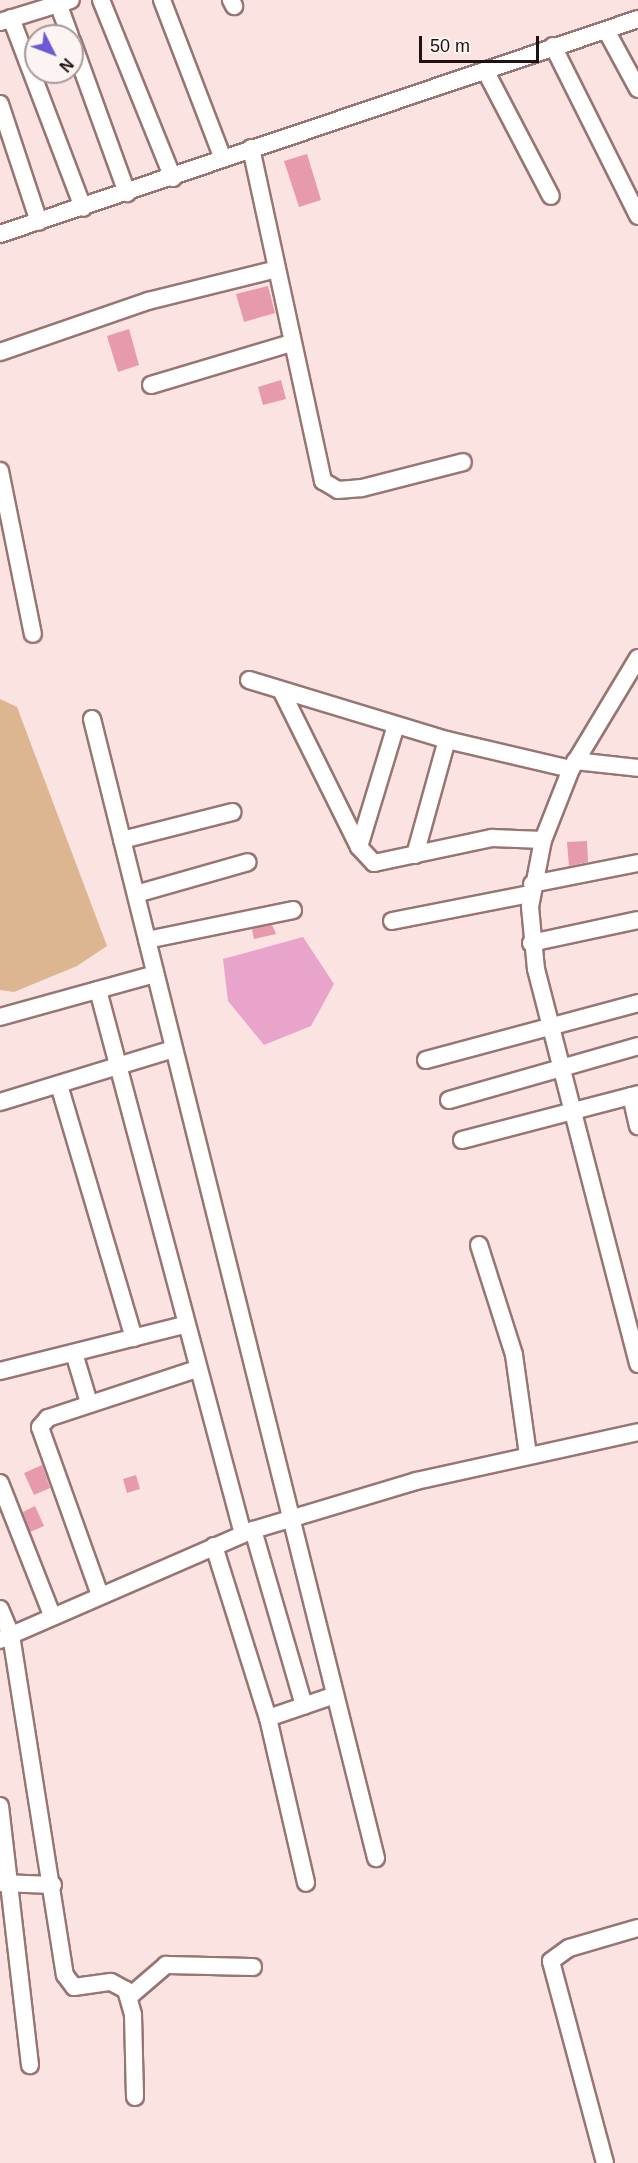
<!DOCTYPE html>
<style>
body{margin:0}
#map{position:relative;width:638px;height:2163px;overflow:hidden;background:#fae3e1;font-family:Helvetica,sans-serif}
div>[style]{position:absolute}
.green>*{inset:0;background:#dcb591}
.water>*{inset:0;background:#e8a4ca}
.building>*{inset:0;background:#e69aac}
.roads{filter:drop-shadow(2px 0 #977572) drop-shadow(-2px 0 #977572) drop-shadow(0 2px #977572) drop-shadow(0 -2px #977572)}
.minor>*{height:16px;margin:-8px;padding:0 8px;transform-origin:8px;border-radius:8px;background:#fff}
span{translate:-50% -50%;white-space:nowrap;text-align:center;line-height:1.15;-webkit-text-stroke:6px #fcf4f3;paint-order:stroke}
.north{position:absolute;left:24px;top:24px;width:60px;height:60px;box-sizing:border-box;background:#fcf4f3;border:2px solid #a49a99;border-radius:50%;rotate:132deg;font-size:16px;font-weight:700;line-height:24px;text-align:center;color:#1f1211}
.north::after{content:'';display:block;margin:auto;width:21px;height:27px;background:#6b5ad4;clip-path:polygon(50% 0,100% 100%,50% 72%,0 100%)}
.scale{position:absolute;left:419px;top:36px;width:120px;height:27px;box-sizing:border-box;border:3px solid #1f1211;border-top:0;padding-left:8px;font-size:18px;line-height:21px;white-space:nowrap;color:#1f1211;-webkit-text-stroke:4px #fcf4f3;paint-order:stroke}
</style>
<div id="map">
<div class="green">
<i style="clip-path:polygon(0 699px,17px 707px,107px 946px,77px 966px,14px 992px,0 990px)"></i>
</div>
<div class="water">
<i style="clip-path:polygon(303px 937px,334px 984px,311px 1026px,264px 1045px,228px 1001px,223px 959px)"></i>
</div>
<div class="building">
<i style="clip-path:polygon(307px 154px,321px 200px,299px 207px,284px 161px)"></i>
<i style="clip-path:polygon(268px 286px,275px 313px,244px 322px,236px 294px)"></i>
<i style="clip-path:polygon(129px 329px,139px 365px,118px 372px,107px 336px)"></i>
<i style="clip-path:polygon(281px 380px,286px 399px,263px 405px,258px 387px)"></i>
<i style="clip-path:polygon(587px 841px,588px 862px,569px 866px,567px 842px)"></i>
<i style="clip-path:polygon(272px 925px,276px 934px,254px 939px,252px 929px)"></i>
<i style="clip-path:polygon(42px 1465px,50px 1488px,34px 1495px,24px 1473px)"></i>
<i style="clip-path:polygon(136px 1475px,140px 1489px,127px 1493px,123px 1479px)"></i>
<i style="clip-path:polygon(35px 1506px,44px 1526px,30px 1532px,23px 1512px)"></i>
</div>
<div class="roads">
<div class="minor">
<i style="left:101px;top:0;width:192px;rotate:68deg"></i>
<i style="left:162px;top:0;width:170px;rotate:69deg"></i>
<i style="left:231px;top:0;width:7px;rotate:63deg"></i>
<i style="left:58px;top:3px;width:35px;rotate:70deg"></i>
<i style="left:11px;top:18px;width:203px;rotate:69.2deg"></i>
<i style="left:0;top:22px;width:74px;rotate:-17.2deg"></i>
<i style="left:606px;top:30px;width:67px;rotate:61.5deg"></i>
<i style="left:72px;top:41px;width:162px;rotate:70.1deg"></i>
<i style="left:553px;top:46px;width:190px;rotate:63.4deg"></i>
<i style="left:485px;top:70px;width:142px;rotate:62.4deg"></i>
<i style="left:0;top:104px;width:124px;rotate:71.7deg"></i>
<i style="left:251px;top:148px;width:341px;rotate:77.8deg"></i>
<i style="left:323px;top:481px;width:17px;rotate:31deg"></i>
<i style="left:338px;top:490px;width:24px;rotate:-5deg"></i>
<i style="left:362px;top:488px;width:104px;rotate:-14.4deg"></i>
<i style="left:0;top:234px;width:673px;rotate:-18.62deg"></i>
<i style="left:0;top:352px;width:157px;rotate:-19deg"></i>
<i style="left:148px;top:301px;width:133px;rotate:-13.9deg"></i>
<i style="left:151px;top:385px;width:146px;rotate:-16.7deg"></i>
<i style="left:0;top:471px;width:166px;rotate:78.6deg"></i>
<i style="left:638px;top:658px;width:130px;rotate:121.1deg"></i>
<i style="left:571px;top:769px;width:76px;rotate:111.5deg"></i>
<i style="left:543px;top:840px;width:68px;rotate:101deg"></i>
<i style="left:530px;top:907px;width:62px;rotate:84.5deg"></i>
<i style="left:536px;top:969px;width:408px;rotate:75.5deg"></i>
<i style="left:249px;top:680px;width:207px;rotate:16.9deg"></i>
<i style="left:447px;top:740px;width:127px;rotate:13.2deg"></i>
<i style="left:281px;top:690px;width:175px;rotate:63.6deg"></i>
<i style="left:359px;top:847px;width:22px;rotate:47deg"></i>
<i style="left:374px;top:863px;width:121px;rotate:-12deg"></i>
<i style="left:492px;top:838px;width:51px;rotate:2.2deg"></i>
<i style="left:92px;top:719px;width:1174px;rotate:76deg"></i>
<i style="left:575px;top:761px;width:63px;rotate:6.3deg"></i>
<i style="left:122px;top:840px;width:114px;rotate:-14.2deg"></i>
<i style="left:359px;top:847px;width:127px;rotate:-73.1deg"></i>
<i style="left:415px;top:855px;width:119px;rotate:-74.5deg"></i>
<i style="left:532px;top:884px;width:108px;rotate:-11.2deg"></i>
<i style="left:136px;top:894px;width:116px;rotate:-15.9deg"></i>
<i style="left:392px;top:921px;width:141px;rotate:-11.1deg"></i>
<i style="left:147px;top:940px;width:149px;rotate:-11.6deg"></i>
<i style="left:531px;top:943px;width:109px;rotate:-12.1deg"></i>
<i style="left:98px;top:990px;width:563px;rotate:75.08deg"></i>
<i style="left:0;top:1017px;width:161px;rotate:-15.5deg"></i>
<i style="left:426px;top:1060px;width:220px;rotate:-15deg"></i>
<i style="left:59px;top:1085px;width:264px;rotate:73.5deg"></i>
<i style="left:631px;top:1096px;width:31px;rotate:77deg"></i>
<i style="left:449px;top:1100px;width:197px;rotate:-15.9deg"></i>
<i style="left:0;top:1102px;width:181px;rotate:-17deg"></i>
<i style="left:462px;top:1140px;width:182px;rotate:-14.6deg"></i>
<i style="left:479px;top:1245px;width:115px;rotate:72.3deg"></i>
<i style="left:514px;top:1355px;width:101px;rotate:82deg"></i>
<i style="left:74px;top:1353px;width:52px;rotate:73.3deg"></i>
<i style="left:0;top:1371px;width:191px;rotate:-14deg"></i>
<i style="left:0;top:1483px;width:142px;rotate:68.5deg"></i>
<i style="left:253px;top:1530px;width:183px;rotate:73.8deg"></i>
<i style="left:214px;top:1546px;width:180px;rotate:72.6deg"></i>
<i style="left:268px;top:1718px;width:169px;rotate:77deg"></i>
<i style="left:100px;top:1595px;width:178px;rotate:-109.7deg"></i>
<i style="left:40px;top:1427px;width:12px;rotate:-48deg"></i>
<i style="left:48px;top:1418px;width:157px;rotate:-18.2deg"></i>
<i style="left:0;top:1609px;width:28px;rotate:67deg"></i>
<i style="left:11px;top:1635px;width:344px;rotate:81deg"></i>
<i style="left:65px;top:1975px;width:15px;rotate:53deg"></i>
<i style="left:74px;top:1987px;width:37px;rotate:-8deg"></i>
<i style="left:111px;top:1982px;width:17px;rotate:28deg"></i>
<i style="left:126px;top:1990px;width:26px;rotate:74deg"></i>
<i style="left:133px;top:2015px;width:82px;rotate:88.6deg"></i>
<i style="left:0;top:1640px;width:276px;rotate:-23.5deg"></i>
<i style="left:253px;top:1530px;width:170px;rotate:-16.7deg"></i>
<i style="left:416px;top:1481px;width:227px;rotate:-12.4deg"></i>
<i style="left:268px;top:1718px;width:71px;rotate:-18.9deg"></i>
<i style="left:0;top:1806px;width:261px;rotate:83.4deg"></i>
<i style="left:0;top:1883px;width:53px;rotate:2.2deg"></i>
<i style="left:130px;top:1996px;width:48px;rotate:-40.7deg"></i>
<i style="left:166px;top:1965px;width:87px;rotate:1.3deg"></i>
<i style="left:605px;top:2163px;width:209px;rotate:-105deg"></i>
<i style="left:551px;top:1961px;width:22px;rotate:-36deg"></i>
<i style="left:569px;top:1948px;width:72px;rotate:-16.2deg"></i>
</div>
</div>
<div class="north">N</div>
<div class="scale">50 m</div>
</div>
